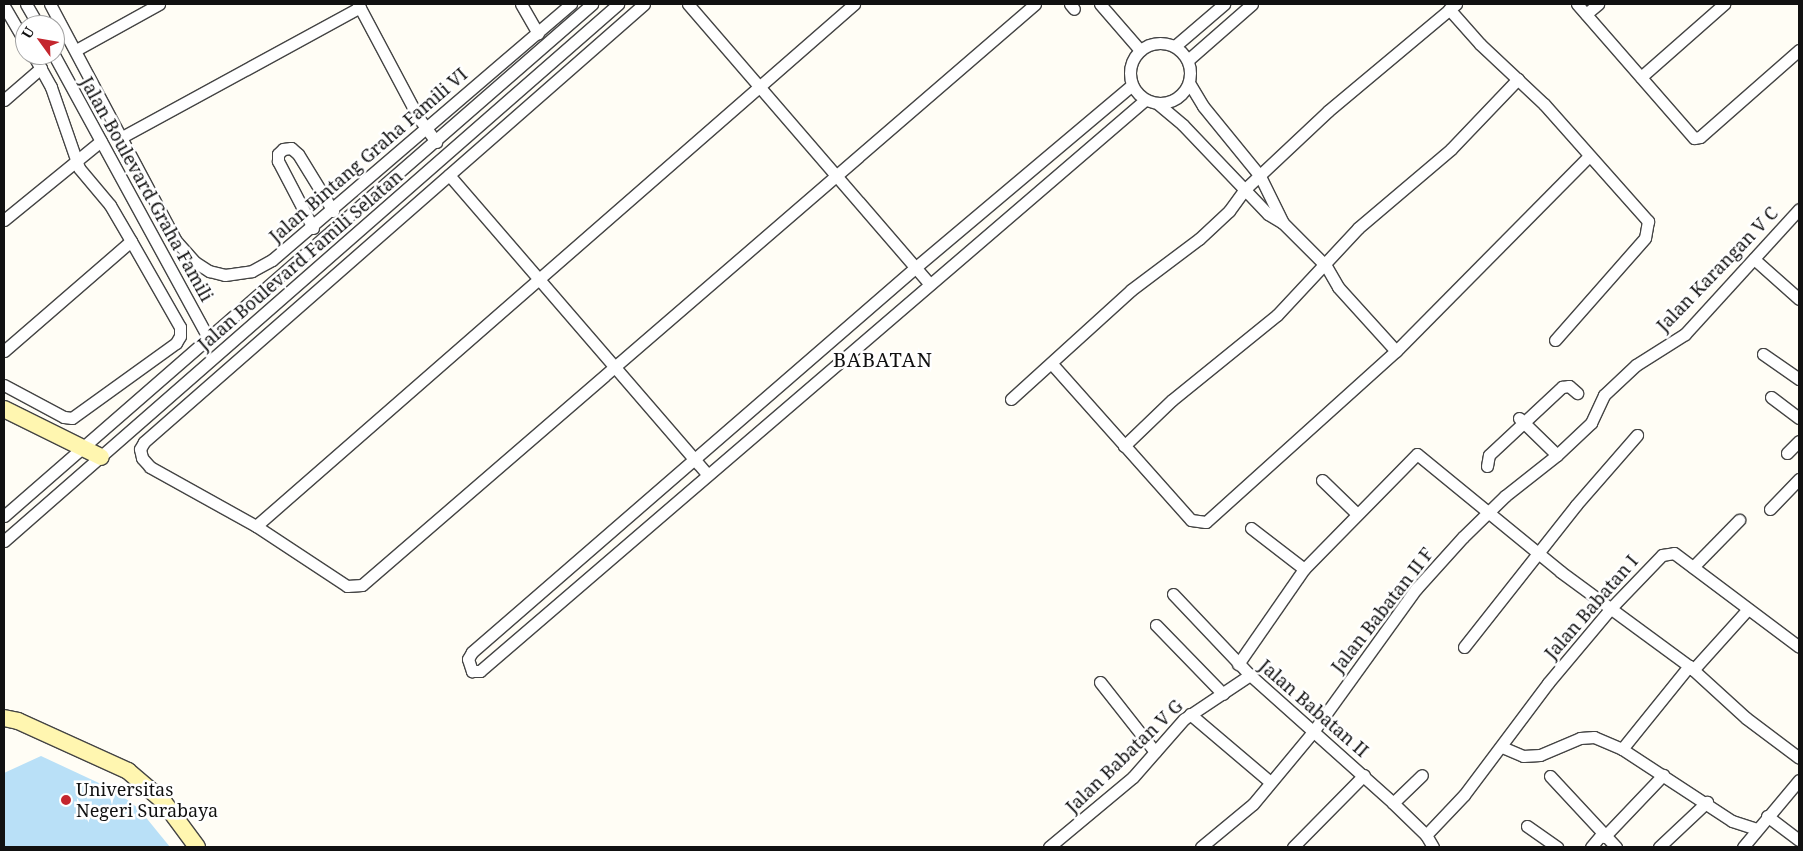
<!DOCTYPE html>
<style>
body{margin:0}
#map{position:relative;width:1803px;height:851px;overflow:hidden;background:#fffdf5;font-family:"Noto Serif",serif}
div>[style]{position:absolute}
.water>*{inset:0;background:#b9e0f7}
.roads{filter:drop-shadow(1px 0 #444) drop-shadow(-1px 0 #444) drop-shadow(0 1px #444) drop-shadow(0 -1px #444)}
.street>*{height:11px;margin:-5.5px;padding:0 5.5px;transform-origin:5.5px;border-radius:5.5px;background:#fff}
.street>.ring{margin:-5.5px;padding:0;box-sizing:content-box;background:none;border:11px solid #fff;border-radius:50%}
.secondary>*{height:16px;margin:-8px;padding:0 8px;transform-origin:8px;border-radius:8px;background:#fff6b0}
.dots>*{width:14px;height:14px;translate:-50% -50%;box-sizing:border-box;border:2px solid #fff;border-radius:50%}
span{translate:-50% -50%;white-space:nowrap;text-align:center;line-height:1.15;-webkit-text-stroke:5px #fff;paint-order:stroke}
.street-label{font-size:18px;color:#111}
.poi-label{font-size:18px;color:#111}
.left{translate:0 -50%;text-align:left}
.quarter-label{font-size:20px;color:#111;letter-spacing:1px}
.frame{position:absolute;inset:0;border:5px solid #111;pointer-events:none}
.north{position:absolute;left:15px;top:15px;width:50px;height:50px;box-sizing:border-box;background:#fff;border:1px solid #a0a0a0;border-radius:50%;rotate:302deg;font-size:14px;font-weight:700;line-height:20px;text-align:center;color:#111}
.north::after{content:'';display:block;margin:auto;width:18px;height:22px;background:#c4262e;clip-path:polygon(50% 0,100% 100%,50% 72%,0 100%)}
</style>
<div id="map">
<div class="water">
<i style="clip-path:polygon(41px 756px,116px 791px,139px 809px,170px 847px,4px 847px,4px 773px)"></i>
</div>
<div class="roads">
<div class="street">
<i style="left:26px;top:4px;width:24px;rotate:60deg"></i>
<i style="left:50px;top:4px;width:268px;rotate:62deg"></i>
<i style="left:176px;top:241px;width:28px;rotate:48deg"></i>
<i style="left:195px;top:262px;width:17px;rotate:33deg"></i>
<i style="left:209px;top:271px;width:16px;rotate:14deg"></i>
<i style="left:225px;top:275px;width:27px;rotate:-8deg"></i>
<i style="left:252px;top:271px;width:23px;rotate:-29deg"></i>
<i style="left:272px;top:260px;width:394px;rotate:-40.6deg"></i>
<i style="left:358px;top:4px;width:128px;rotate:62deg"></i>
<i style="left:418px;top:117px;width:31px;rotate:54deg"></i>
<i style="left:521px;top:4px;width:34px;rotate:60deg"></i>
<i style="left:644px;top:4px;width:665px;rotate:138.78deg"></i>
<i style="left:144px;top:442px;width:8px;rotate:120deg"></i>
<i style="left:140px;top:449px;width:9px;rotate:77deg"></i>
<i style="left:142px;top:458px;width:12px;rotate:48deg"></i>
<i style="left:150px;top:467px;width:121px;rotate:29.1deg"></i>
<i style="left:256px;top:526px;width:109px;rotate:33.4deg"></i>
<i style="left:347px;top:586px;width:15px;rotate:-4deg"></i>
<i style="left:362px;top:585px;width:889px;rotate:-40.8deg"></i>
<i style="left:688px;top:4px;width:370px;rotate:49.2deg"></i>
<i style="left:1070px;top:4px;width:6px;rotate:51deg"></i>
<i style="left:1100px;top:4px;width:61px;rotate:49deg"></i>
<i style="left:1577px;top:4px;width:178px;rotate:48.9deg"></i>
<i style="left:1694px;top:138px;width:6px;rotate:-9deg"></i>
<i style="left:1700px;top:137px;width:132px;rotate:-41.3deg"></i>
<i style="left:4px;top:6px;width:42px;rotate:59.7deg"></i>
<i style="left:1449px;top:9px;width:47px;rotate:48.5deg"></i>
<i style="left:1480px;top:44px;width:88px;rotate:43.2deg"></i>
<i style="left:1544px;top:104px;width:157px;rotate:48.4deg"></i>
<i style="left:1648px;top:221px;width:17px;rotate:100deg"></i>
<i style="left:1645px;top:238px;width:136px;rotate:131.4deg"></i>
<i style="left:1586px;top:14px;width:16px;rotate:-40deg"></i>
<i class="ring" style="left:1130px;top:43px;width:49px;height:49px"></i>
<i style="left:1175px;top:46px;width:65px;rotate:-40.6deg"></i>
<i style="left:76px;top:50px;width:95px;rotate:-29deg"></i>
<i style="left:54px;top:55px;width:324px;rotate:61.4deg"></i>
<i style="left:1188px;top:60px;width:85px;rotate:-41.2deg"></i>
<i style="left:1641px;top:77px;width:111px;rotate:-41.3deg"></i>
<i style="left:1132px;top:85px;width:282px;rotate:139.9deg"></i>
<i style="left:916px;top:267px;width:588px;rotate:139.07deg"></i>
<i style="left:472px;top:652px;width:8px;rotate:120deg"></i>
<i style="left:468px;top:659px;width:13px;rotate:72deg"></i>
<i style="left:472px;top:671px;width:8px"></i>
<i style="left:480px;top:671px;width:877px;rotate:-40.65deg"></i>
<i style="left:4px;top:100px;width:49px;rotate:-40.9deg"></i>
<i style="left:1157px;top:103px;width:34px;rotate:40deg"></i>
<i style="left:1183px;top:125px;width:123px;rotate:46.3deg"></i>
<i style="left:1268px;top:214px;width:17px;rotate:31deg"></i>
<i style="left:1283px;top:223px;width:52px;rotate:-116.1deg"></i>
<i style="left:1260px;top:176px;width:90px;rotate:-129.2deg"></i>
<i style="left:1203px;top:106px;width:27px;rotate:-121deg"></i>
<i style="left:122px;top:137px;width:271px;rotate:-28.6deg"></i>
<i style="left:449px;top:175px;width:396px;rotate:49.2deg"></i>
<i style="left:4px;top:220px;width:125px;rotate:-39.2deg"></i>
<i style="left:1283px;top:223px;width:61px;rotate:45deg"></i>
<i style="left:1326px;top:266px;width:24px;rotate:60deg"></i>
<i style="left:1338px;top:287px;width:86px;rotate:47.8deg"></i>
<i style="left:313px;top:228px;width:76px;rotate:-117.6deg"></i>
<i style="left:278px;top:161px;width:7px;rotate:-90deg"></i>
<i style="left:278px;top:154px;width:7px;rotate:-45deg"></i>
<i style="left:283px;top:149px;width:8px;rotate:-7deg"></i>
<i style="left:291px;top:148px;width:9px;rotate:41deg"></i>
<i style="left:298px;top:154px;width:67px;rotate:58.4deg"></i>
<i style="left:1754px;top:259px;width:60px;rotate:41.6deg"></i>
<i style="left:4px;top:351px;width:168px;rotate:-40.9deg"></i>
<i style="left:1763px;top:354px;width:44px;rotate:34.8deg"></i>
<i style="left:1052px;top:364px;width:209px;rotate:48.3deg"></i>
<i style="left:1191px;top:520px;width:15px;rotate:8deg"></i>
<i style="left:1206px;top:522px;width:256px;rotate:-42deg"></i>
<i style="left:1396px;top:351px;width:273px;rotate:-45.3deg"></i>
<i style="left:4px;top:385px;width:68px;rotate:28.1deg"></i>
<i style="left:64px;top:417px;width:8px;rotate:7deg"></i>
<i style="left:72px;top:418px;width:128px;rotate:-35.8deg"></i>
<i style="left:176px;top:343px;width:8px;rotate:-60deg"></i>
<i style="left:180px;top:336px;width:9px;rotate:-90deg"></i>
<i style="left:180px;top:327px;width:99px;rotate:-119.7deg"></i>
<i style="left:131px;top:241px;width:42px;rotate:-120.3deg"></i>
<i style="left:110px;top:205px;width:48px;rotate:-130deg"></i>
<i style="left:79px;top:168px;width:86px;rotate:-109.1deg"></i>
<i style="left:51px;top:87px;width:37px;rotate:-119deg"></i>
<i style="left:1771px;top:397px;width:35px;rotate:37deg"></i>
<i style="left:1011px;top:399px;width:162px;rotate:-42.2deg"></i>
<i style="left:1131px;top:290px;width:85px;rotate:-36.9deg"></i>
<i style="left:1199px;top:239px;width:41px;rotate:-43deg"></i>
<i style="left:1229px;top:211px;width:26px;rotate:-54deg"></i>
<i style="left:1244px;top:190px;width:115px;rotate:-43.2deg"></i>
<i style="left:1328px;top:111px;width:167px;rotate:-39.9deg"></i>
<i style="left:1519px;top:418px;width:53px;rotate:44.2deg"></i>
<i style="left:1124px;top:446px;width:66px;rotate:-43.8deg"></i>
<i style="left:1172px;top:400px;width:135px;rotate:-39deg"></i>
<i style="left:1277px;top:315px;width:119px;rotate:-47deg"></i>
<i style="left:1358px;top:228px;width:122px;rotate:-40.3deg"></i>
<i style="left:1451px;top:149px;width:97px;rotate:-46.3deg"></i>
<i style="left:1787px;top:453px;width:17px;rotate:-45deg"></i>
<i style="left:1487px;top:466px;width:11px;rotate:-80deg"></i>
<i style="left:1489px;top:455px;width:100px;rotate:-43deg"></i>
<i style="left:1562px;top:387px;width:7px;rotate:-8deg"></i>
<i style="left:1569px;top:386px;width:11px;rotate:41deg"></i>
<i style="left:1322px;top:480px;width:47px;rotate:44.1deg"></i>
<i style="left:1770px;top:509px;width:42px;rotate:-46deg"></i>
<i style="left:4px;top:516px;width:780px;rotate:-41.05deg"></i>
<i style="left:256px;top:526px;width:794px;rotate:-41.12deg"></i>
<i style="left:1251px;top:528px;width:67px;rotate:37.7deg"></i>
<i style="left:4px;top:541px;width:816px;rotate:-41.17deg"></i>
<i style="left:1693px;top:567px;width:66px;rotate:-45.6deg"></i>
<i style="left:1173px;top:594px;width:112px;rotate:46.5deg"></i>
<i style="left:1250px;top:675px;width:192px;rotate:41.8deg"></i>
<i style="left:1393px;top:803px;width:46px;rotate:44.1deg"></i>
<i style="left:1426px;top:835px;width:14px;rotate:60deg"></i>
<i style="left:1156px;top:625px;width:96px;rotate:45.8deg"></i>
<i style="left:1464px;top:647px;width:181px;rotate:-51.7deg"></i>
<i style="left:1576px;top:505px;width:93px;rotate:-48.9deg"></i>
<i style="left:1238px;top:664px;width:116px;rotate:-55.2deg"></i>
<i style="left:1304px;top:569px;width:161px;rotate:-45.5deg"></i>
<i style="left:1417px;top:454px;width:186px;rotate:39.3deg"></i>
<i style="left:1561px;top:572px;width:159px;rotate:36.3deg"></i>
<i style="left:1689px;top:666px;width:77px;rotate:42.4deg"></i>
<i style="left:1746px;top:718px;width:66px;rotate:37deg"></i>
<i style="left:1693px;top:670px;width:81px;rotate:-48deg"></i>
<i style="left:1100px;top:682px;width:89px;rotate:51.8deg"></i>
<i style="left:1190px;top:714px;width:104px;rotate:40.3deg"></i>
<i style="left:1502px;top:747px;width:23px;rotate:23deg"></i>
<i style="left:1523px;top:756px;width:17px;rotate:-3deg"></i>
<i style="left:1540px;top:755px;width:43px;rotate:-23deg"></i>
<i style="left:1580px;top:738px;width:14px;rotate:-4deg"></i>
<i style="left:1594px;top:737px;width:30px;rotate:23deg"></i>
<i style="left:1622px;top:749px;width:131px;rotate:33.2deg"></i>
<i style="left:1732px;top:821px;width:26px;rotate:18deg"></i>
<i style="left:1622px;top:749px;width:107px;rotate:-51.1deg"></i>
<i style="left:1550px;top:776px;width:97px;rotate:47.1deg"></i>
<i style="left:1393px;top:803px;width:40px;rotate:-44deg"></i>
<i style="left:1767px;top:816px;width:40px;rotate:37deg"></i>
<i style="left:1527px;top:826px;width:37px;rotate:35deg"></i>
<i style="left:1426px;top:835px;width:55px;rotate:-46.5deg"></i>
<i style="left:1464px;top:795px;width:140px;rotate:-53.1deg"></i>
<i style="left:1548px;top:683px;width:97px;rotate:-50deg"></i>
<i style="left:1610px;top:609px;width:75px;rotate:-46.1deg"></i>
<i style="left:1662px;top:555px;width:12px;rotate:-9deg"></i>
<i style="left:1674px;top:553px;width:156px;rotate:36.9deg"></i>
<i style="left:1604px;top:837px;width:86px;rotate:-46.4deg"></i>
<i style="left:1049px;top:847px;width:109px;rotate:-39.8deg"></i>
<i style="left:1133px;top:777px;width:77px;rotate:-48.7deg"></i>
<i style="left:1184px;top:719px;width:79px;rotate:-33.7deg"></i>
<i style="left:1201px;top:847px;width:67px;rotate:-39.6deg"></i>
<i style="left:1253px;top:804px;width:92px;rotate:-50.3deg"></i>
<i style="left:1312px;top:733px;width:178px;rotate:-54.2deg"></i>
<i style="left:1416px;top:589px;width:70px;rotate:-47.9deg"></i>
<i style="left:1463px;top:537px;width:59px;rotate:-44.3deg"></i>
<i style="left:1505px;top:496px;width:66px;rotate:-38.3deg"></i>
<i style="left:1557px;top:455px;width:47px;rotate:-43.3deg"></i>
<i style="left:1591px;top:423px;width:31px;rotate:-65deg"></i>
<i style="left:1604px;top:395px;width:44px;rotate:-43.2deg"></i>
<i style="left:1636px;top:365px;width:58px;rotate:-32.3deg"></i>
<i style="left:1685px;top:334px;width:169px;rotate:-47.6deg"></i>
<i style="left:1293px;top:847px;width:101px;rotate:-45.4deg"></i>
<i style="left:1591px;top:847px;width:17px;rotate:-50deg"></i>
<i style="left:1659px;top:847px;width:66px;rotate:-43.2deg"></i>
<i style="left:1743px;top:847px;width:87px;rotate:-50.1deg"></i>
</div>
<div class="secondary">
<i style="left:4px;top:409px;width:108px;rotate:26.3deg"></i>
<i style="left:4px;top:718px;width:14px;rotate:12deg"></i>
<i style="left:18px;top:721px;width:121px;rotate:24.4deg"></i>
<i style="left:128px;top:771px;width:46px;rotate:40.6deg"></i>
<i style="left:163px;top:801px;width:57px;rotate:53.5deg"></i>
</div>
</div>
<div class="dots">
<i style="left:66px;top:800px;background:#c4262e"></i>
</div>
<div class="street-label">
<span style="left:368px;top:155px;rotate:-41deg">Jalan Bintang Graha Famili VI</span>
<span style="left:147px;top:189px;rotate:61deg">Jalan Boulevard Graha Famili</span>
<span style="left:300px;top:260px;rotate:-41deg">Jalan Boulevard Famili Selatan</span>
<span style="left:1717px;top:269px;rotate:-46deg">Jalan Karangan V C</span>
<span style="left:1591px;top:607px;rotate:-49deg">Jalan Babatan I</span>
<span style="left:1382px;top:610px;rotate:-52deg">Jalan Babatan II F</span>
<span style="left:1314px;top:708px;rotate:41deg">Jalan Babatan II</span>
<span style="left:1124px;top:756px;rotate:-44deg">Jalan Babatan V G</span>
</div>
<div class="poi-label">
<span class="left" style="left:76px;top:800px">Universitas<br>Negeri Surabaya</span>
</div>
<div class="quarter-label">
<span style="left:883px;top:359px">BABATAN</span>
</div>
<div class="frame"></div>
<div class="north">U</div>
</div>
